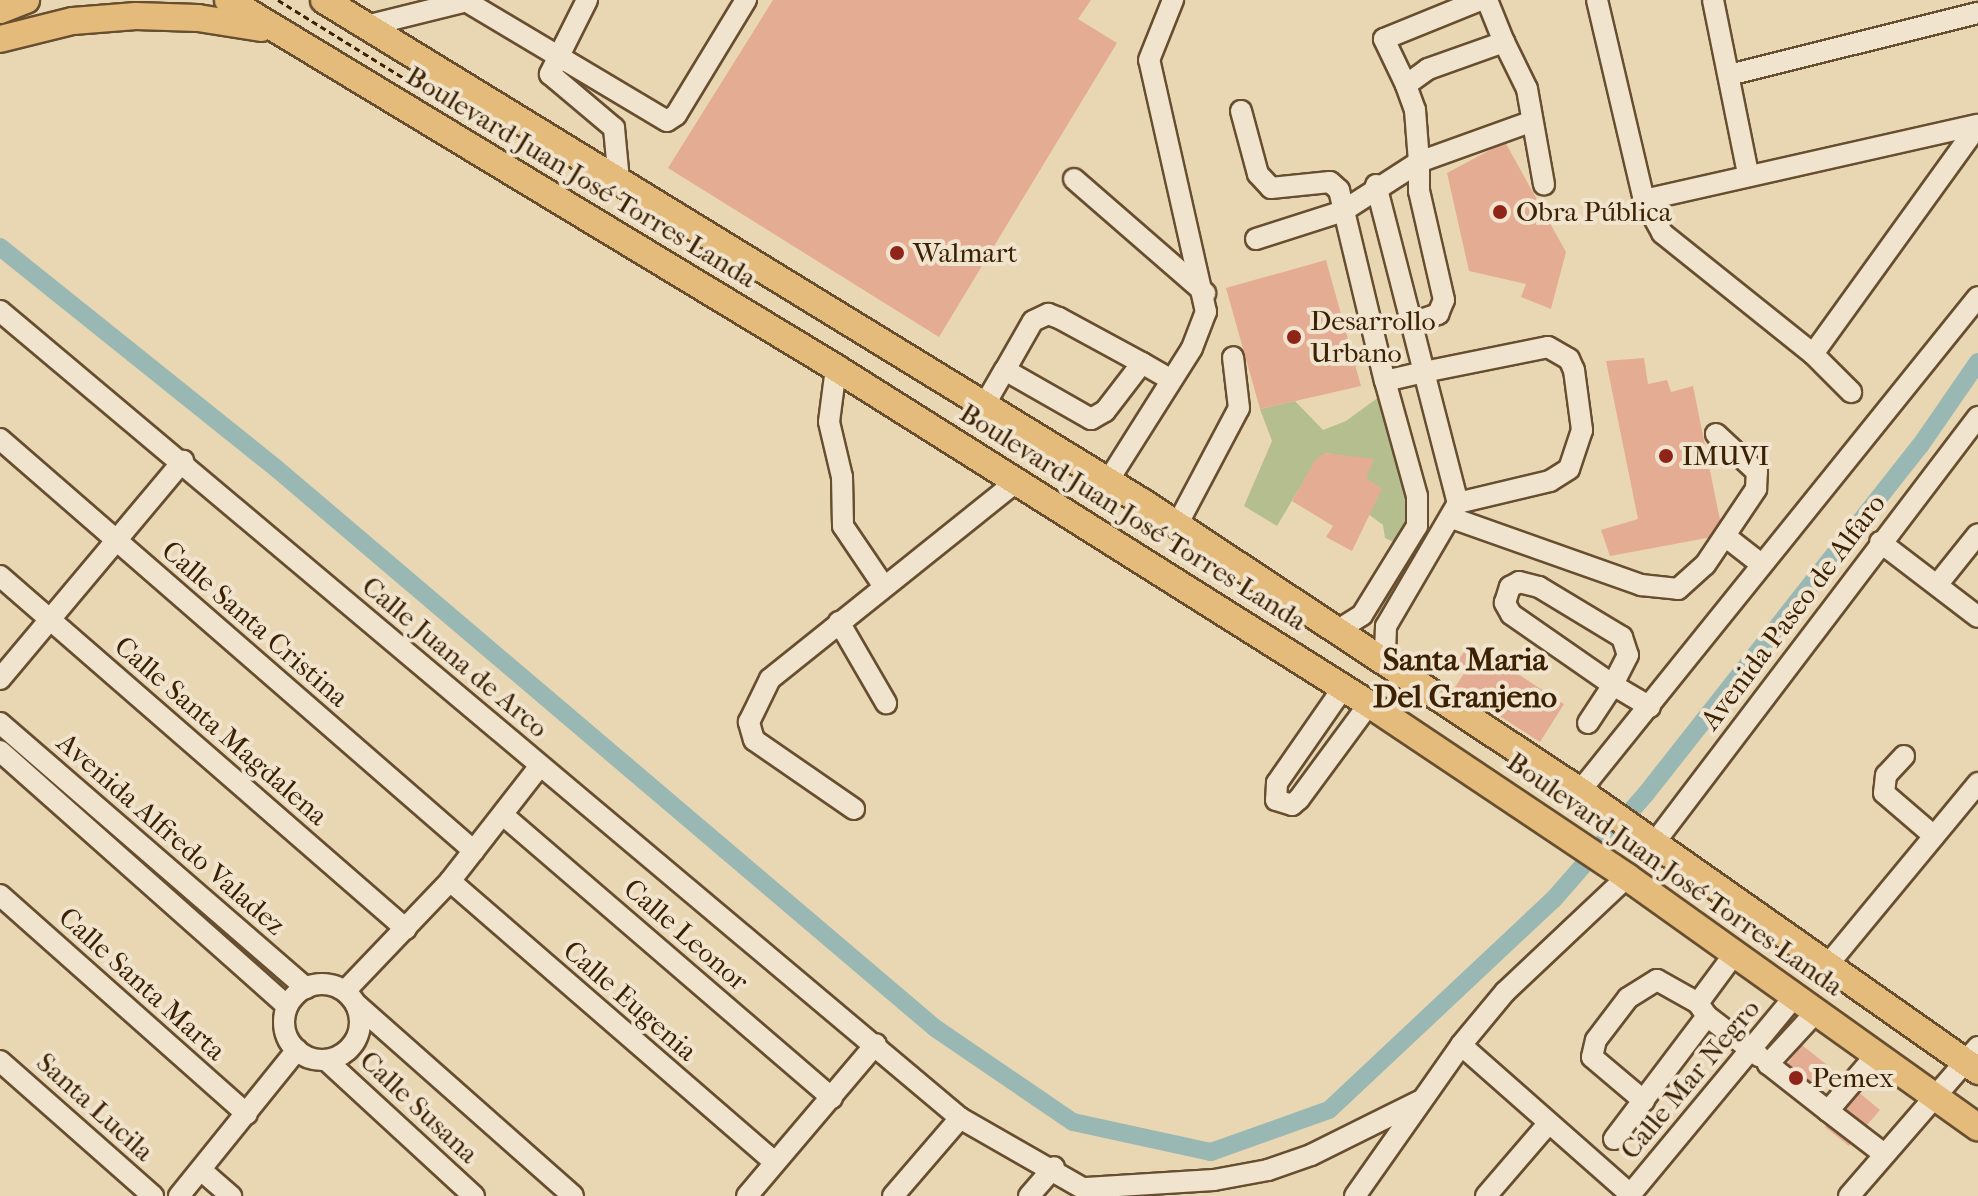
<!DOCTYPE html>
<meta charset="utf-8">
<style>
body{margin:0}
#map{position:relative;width:1978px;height:1196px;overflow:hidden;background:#e9d6b3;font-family:"IM FELL French Canon",serif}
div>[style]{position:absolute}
.green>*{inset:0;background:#b5be8e}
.canal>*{height:18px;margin:-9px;padding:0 9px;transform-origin:9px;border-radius:9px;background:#99b8b3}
.building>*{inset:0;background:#e4ad93}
.path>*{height:3px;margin-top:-1.5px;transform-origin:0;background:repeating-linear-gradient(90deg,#3c2103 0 6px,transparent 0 10px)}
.roads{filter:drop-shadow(2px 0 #674e2f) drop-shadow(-2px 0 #674e2f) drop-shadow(0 2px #674e2f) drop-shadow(0 -2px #674e2f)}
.minor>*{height:20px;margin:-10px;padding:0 10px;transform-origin:10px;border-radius:10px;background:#f1e4ce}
.minor>.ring{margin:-10px;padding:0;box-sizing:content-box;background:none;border:20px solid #f1e4ce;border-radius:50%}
.major>*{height:26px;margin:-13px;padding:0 13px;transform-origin:13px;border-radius:13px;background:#e4bb7a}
.dots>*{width:22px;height:22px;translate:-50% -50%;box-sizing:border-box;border:4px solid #f1e4ce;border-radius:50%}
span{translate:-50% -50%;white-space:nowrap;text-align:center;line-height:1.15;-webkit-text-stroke:8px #f1e4ce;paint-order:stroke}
.street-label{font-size:28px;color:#3c2103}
.poi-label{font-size:28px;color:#3c2103}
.left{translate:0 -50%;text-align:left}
.quarter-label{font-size:32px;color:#3c2103;font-weight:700}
</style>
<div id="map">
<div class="green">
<i style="clip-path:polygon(1383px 394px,1418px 506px,1396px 543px,1385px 538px,1383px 525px,1367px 513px,1366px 478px,1337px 455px,1326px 453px,1316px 460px,1277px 526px,1244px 506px,1272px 441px,1260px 409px,1295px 401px,1323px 430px,1346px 421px)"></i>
</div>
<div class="canal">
<i style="left:0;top:247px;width:355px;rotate:38.7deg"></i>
<i style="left:277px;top:469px;width:863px;rotate:40.35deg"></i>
<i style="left:935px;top:1028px;width:167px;rotate:34.3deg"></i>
<i style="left:1073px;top:1122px;width:141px;rotate:12.3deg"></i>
<i style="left:1211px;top:1152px;width:125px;rotate:-19.6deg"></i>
<i style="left:1329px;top:1110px;width:307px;rotate:-43.2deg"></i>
<i style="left:1553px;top:900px;width:140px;rotate:-48.8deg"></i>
<i style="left:1645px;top:795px;width:444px;rotate:-51.8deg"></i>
<i style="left:1920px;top:446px;width:102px;rotate:-55.4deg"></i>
</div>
<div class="building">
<i style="clip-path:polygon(773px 0,1091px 0,1078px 19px,1117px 43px,939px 337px,668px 168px)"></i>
<i style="clip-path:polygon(1505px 142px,1566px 252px,1551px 309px,1521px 297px,1526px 284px,1469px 271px,1447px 173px)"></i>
<i style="clip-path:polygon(1326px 260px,1361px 386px,1260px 409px,1226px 288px)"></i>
<i style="clip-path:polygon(1644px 358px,1648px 384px,1667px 380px,1671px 392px,1693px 386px,1723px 535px,1610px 556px,1601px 530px,1638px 519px,1606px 361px)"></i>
<i style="clip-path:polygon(1325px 453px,1374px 459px,1366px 478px,1382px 489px,1352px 551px,1326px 537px,1333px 526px,1292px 501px,1316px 459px)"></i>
<i style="clip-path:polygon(1470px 643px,1564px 704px,1540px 742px,1455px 687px,1465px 672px,1455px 665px)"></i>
<i style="clip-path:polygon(1802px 1045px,1827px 1065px,1798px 1103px,1772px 1083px)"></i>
<i style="clip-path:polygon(1856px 1090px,1880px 1110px,1849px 1146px,1825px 1127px)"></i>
</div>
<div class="path">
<i style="left:278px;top:0;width:260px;rotate:31.8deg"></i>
</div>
<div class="roads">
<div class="minor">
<i style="left:464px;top:0;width:236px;rotate:30.8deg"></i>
<i style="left:667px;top:121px;width:11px;rotate:-34deg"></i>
<i style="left:676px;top:115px;width:135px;rotate:-58.7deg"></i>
<i style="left:587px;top:0;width:83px;rotate:116.6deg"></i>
<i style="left:550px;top:74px;width:84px;rotate:40.2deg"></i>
<i style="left:614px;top:128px;width:53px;rotate:84.6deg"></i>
<i style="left:1487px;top:0;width:45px;rotate:68deg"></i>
<i style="left:1597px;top:0;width:205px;rotate:76.8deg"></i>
<i style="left:1644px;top:200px;width:38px;rotate:61deg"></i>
<i style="left:1662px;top:233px;width:193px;rotate:38.7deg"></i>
<i style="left:1813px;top:354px;width:54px;rotate:45deg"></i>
<i style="left:1713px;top:0;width:177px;rotate:78.6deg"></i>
<i style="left:366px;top:26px;width:104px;rotate:-13.9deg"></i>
<i style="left:1729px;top:75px;width:257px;rotate:-14deg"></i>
<i style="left:1406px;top:85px;width:51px;rotate:-115.6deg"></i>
<i style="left:1384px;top:39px;width:104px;rotate:-22.1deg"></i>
<i style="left:1241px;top:111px;width:65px;rotate:74.9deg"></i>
<i style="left:1258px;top:174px;width:19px;rotate:47deg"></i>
<i style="left:1271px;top:188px;width:59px;rotate:-5.8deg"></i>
<i style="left:1330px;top:182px;width:12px;rotate:42deg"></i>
<i style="left:1339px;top:190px;width:196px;rotate:76.5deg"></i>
<i style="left:1074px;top:179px;width:174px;rotate:41deg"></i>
<i style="left:1376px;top:185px;width:193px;rotate:75.6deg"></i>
<i style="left:1424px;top:372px;width:126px;rotate:-11.4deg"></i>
<i style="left:1548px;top:347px;width:24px;rotate:30deg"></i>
<i style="left:1569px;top:359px;width:12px;rotate:66deg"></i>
<i style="left:1574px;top:370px;width:61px;rotate:82.4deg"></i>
<i style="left:1582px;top:430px;width:41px;rotate:108.4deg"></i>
<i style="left:1569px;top:469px;width:22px;rotate:148deg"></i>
<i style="left:1550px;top:481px;width:95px;rotate:166.6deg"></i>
<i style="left:1644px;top:200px;width:342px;rotate:-12.7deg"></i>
<i style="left:1256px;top:239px;width:91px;rotate:-17.8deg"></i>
<i style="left:1343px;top:211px;width:90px;rotate:-32.8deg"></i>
<i style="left:1419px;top:162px;width:52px;rotate:-94.4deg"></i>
<i style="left:1415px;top:110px;width:27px;rotate:-110deg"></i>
<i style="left:1406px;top:85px;width:27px;rotate:-36deg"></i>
<i style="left:1428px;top:69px;width:81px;rotate:-19.6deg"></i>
<i style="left:1504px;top:42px;width:52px;rotate:63.9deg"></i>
<i style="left:1527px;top:89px;width:97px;rotate:79.9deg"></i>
<i style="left:0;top:311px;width:1254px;rotate:40.05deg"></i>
<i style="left:960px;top:1118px;width:157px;rotate:29.8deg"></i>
<i style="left:1412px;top:323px;width:28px;rotate:-19deg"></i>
<i style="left:1438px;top:314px;width:15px;rotate:-67deg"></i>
<i style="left:1444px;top:300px;width:112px;rotate:-102.9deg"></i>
<i style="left:1419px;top:191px;width:29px;rotate:-90deg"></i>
<i style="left:1419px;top:162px;width:118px;rotate:-19.8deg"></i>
<i style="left:1813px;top:354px;width:282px;rotate:-54.2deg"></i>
<i style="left:1142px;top:363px;width:61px;rotate:127.6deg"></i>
<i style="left:1105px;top:411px;width:16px;rotate:150deg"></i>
<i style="left:1091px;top:419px;width:99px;rotate:-150.3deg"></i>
<i style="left:1005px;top:370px;width:56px;rotate:-60.3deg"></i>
<i style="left:1033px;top:321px;width:17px;rotate:-25deg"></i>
<i style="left:1048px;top:314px;width:12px;rotate:20deg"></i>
<i style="left:1059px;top:318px;width:94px;rotate:28.5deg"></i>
<i style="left:1142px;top:363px;width:34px;rotate:30deg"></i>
<i style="left:836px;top:368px;width:54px;rotate:97.4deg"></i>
<i style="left:829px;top:422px;width:57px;rotate:76.7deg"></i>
<i style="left:842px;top:477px;width:49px;rotate:88.8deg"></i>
<i style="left:843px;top:526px;width:71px;rotate:55.9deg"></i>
<i style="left:985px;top:404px;width:39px;rotate:-60deg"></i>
<i style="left:0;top:439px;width:628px;rotate:41deg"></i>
<i style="left:1108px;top:481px;width:157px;rotate:-57.7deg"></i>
<i style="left:1192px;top:348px;width:39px;rotate:-69deg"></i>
<i style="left:1206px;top:312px;width:258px;rotate:-102.7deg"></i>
<i style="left:1149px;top:60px;width:65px;rotate:-68.2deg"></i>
<i style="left:1452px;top:518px;width:201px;rotate:19.5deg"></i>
<i style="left:1641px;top:585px;width:37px;rotate:6deg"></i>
<i style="left:1678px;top:589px;width:36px;rotate:-42deg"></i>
<i style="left:1705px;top:565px;width:92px;rotate:-56.1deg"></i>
<i style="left:1756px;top:489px;width:17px;rotate:-87deg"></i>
<i style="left:1757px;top:472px;width:56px;rotate:-137.2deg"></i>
<i style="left:1177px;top:525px;width:132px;rotate:-62.1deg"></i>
<i style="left:1239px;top:408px;width:51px;rotate:-96.7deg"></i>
<i style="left:1725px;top:536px;width:46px;rotate:37.9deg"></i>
<i style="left:1880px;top:542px;width:123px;rotate:37.4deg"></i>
<i style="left:0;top:576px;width:538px;rotate:41.01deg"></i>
<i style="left:1937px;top:585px;width:65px;rotate:-51.2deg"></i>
<i style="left:839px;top:622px;width:94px;rotate:59.9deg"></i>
<i style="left:1335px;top:632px;width:32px;rotate:-32deg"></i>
<i style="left:1362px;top:615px;width:105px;rotate:-58.3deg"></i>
<i style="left:1417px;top:526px;width:30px;rotate:-90deg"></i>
<i style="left:1417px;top:496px;width:119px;rotate:-105.5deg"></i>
<i style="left:1385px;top:381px;width:40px;rotate:-13deg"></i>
<i style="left:1424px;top:372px;width:135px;rotate:75.5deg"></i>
<i style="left:1458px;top:503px;width:143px;rotate:120.3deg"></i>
<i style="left:1386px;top:626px;width:37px;rotate:92deg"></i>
<i style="left:0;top:679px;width:285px;rotate:-50deg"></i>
<i style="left:1343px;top:688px;width:116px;rotate:124.8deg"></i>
<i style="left:1277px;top:783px;width:17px;rotate:93deg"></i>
<i style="left:1276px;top:800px;width:17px;rotate:17deg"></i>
<i style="left:1292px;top:805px;width:9px;rotate:-41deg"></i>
<i style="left:1299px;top:799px;width:118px;rotate:-53.6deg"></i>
<i style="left:0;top:723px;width:405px;rotate:40.9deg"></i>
<i style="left:1588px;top:723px;width:45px;rotate:-56.7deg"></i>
<i style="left:1613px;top:685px;width:124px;rotate:-145.2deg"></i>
<i style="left:1511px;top:614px;width:13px;rotate:-119deg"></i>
<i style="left:1505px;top:603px;width:17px;rotate:-73deg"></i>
<i style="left:1510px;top:587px;width:10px;rotate:-29deg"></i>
<i style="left:1519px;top:582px;width:21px;rotate:14deg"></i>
<i style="left:1539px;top:587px;width:97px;rotate:31.1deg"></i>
<i style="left:1622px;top:637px;width:19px;rotate:72deg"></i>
<i style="left:1628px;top:655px;width:34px;rotate:117deg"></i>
<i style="left:1613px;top:685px;width:43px;rotate:30.7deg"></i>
<i style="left:0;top:751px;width:384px;rotate:41.6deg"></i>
<i style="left:1904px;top:756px;width:26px;rotate:133deg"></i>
<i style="left:1886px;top:775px;width:18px;rotate:96deg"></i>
<i style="left:1884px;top:793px;width:66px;rotate:40.7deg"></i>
<i style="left:1580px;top:791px;width:634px;rotate:-51.14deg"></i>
<i style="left:854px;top:809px;width:121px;rotate:-145.4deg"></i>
<i style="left:754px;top:740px;width:19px;rotate:-106deg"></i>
<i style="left:749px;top:722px;width:48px;rotate:-64deg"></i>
<i style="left:770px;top:679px;width:318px;rotate:-38.7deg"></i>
<i style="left:503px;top:815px;width:434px;rotate:40.7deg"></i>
<i style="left:1655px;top:842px;width:534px;rotate:-52.77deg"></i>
<i style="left:450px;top:881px;width:429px;rotate:40.9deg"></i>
<i style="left:0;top:895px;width:330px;rotate:41.6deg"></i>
<i style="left:1826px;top:967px;width:239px;rotate:-50.4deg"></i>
<i class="ring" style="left:284px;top:984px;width:56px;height:56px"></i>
<i style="left:345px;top:991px;width:152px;rotate:-46.3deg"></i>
<i style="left:450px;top:881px;width:146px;rotate:-52deg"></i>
<i style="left:355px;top:1003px;width:291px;rotate:41.5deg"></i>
<i style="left:1816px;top:1012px;width:71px;rotate:132.7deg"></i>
<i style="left:1768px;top:1064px;width:76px;rotate:38.1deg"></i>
<i style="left:1828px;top:1111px;width:74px;rotate:-49.4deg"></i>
<i style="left:1707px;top:1016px;width:66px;rotate:37.6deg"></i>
<i style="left:1461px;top:1045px;width:228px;rotate:41.4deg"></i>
<i style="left:326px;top:1060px;width:201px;rotate:42.6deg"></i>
<i style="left:0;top:1061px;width:204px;rotate:41.4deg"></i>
<i style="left:1644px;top:1101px;width:68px;rotate:-139.8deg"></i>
<i style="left:1592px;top:1057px;width:17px;rotate:-77deg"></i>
<i style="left:1596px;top:1040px;width:53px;rotate:-52.7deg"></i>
<i style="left:1628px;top:998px;width:34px;rotate:-32deg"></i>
<i style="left:1657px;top:980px;width:47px;rotate:29.3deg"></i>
<i style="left:1828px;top:1111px;width:71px;rotate:37.5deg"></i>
<i style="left:1614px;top:1139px;width:154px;rotate:-52.9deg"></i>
<i style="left:1707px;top:1016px;width:16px;rotate:-125deg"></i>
<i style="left:1698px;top:1003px;width:62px;rotate:-53.5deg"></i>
<i style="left:201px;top:1170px;width:40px;rotate:41deg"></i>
<i style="left:1086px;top:1188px;width:128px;rotate:-3.6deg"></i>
<i style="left:1214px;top:1180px;width:55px;rotate:-10.5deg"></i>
<i style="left:1268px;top:1170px;width:46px;rotate:-19.2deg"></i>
<i style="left:1311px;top:1155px;width:122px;rotate:-26.4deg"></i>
<i style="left:179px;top:1196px;width:188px;rotate:-51.1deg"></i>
<i style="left:747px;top:1196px;width:199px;rotate:-49.7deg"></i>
<i style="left:893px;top:1196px;width:103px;rotate:-49.3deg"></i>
<i style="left:1029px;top:1196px;width:38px;rotate:-49deg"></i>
<i style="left:1355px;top:1196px;width:184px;rotate:-54.9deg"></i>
<i style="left:1461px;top:1045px;width:69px;rotate:-50.3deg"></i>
<i style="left:1505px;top:992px;width:168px;rotate:-43.3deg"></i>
<i style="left:1486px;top:1196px;width:95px;rotate:-49.3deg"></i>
<i style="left:1629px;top:1196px;width:259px;rotate:-50.3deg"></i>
<i style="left:1849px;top:1196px;width:197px;rotate:-49.1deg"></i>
</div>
<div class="major">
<i style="left:228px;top:0;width:711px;rotate:31.18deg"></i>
<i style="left:836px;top:368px;width:630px;rotate:32.23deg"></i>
<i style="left:1369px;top:704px;width:311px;rotate:33.8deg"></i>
<i style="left:1627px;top:877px;width:431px;rotate:35.5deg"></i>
<i style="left:324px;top:0;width:962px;rotate:31.53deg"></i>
<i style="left:1144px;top:503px;width:523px;rotate:33.45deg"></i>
<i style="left:1580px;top:791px;width:487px;rotate:35.1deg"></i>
<i style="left:0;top:10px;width:28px;rotate:-21deg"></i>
<i style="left:0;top:39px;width:75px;rotate:-13.9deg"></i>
<i style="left:73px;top:21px;width:63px;rotate:-4.5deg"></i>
<i style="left:136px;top:16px;width:62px;rotate:1.8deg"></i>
<i style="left:198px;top:18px;width:64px;rotate:9deg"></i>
</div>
</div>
<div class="dots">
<i style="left:1500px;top:212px;background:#8f2418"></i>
<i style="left:897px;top:253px;background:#8f2418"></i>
<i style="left:1294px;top:337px;background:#8f2418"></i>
<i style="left:1666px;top:456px;background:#8f2418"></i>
<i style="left:1796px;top:1078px;background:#8f2418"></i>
</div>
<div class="street-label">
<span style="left:581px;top:177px;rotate:31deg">Boulevard Juan José Torres Landa</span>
<span style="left:1133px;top:517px;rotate:32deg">Boulevard Juan José Torres Landa</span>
<span style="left:1793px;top:612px;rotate:-53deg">Avenida Paseo de Alfaro</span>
<span style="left:255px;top:624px;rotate:41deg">Calle Santa Cristina</span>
<span style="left:455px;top:657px;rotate:40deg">Calle Juana de Arco</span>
<span style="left:221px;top:731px;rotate:41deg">Calle Santa Magdalena</span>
<span style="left:171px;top:834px;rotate:41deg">Avenida Alfredo Valadez</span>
<span style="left:1675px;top:874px;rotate:35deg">Boulevard Juan José Torres Landa</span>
<span style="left:686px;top:935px;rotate:41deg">Calle Leonor</span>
<span style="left:142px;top:984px;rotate:42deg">Calle Santa Marta</span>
<span style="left:630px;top:1001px;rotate:41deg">Calle Eugenia</span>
<span style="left:1690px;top:1079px;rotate:-50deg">Calle Mar Negro</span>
<span style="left:95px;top:1107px;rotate:42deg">Santa Lucila</span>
<span style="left:419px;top:1107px;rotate:43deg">Calle Susana</span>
</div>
<div class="poi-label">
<span class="left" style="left:1516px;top:212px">Obra Pública</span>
<span class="left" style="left:913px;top:253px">Walmart</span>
<span class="left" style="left:1310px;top:337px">Desarrollo<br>Urbano</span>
<span class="left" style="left:1682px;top:456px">IMUVI</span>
<span class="left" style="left:1812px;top:1078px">Pemex</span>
</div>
<div class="quarter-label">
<span style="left:1465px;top:679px">Santa Maria<br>Del Granjeno</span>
</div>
</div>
